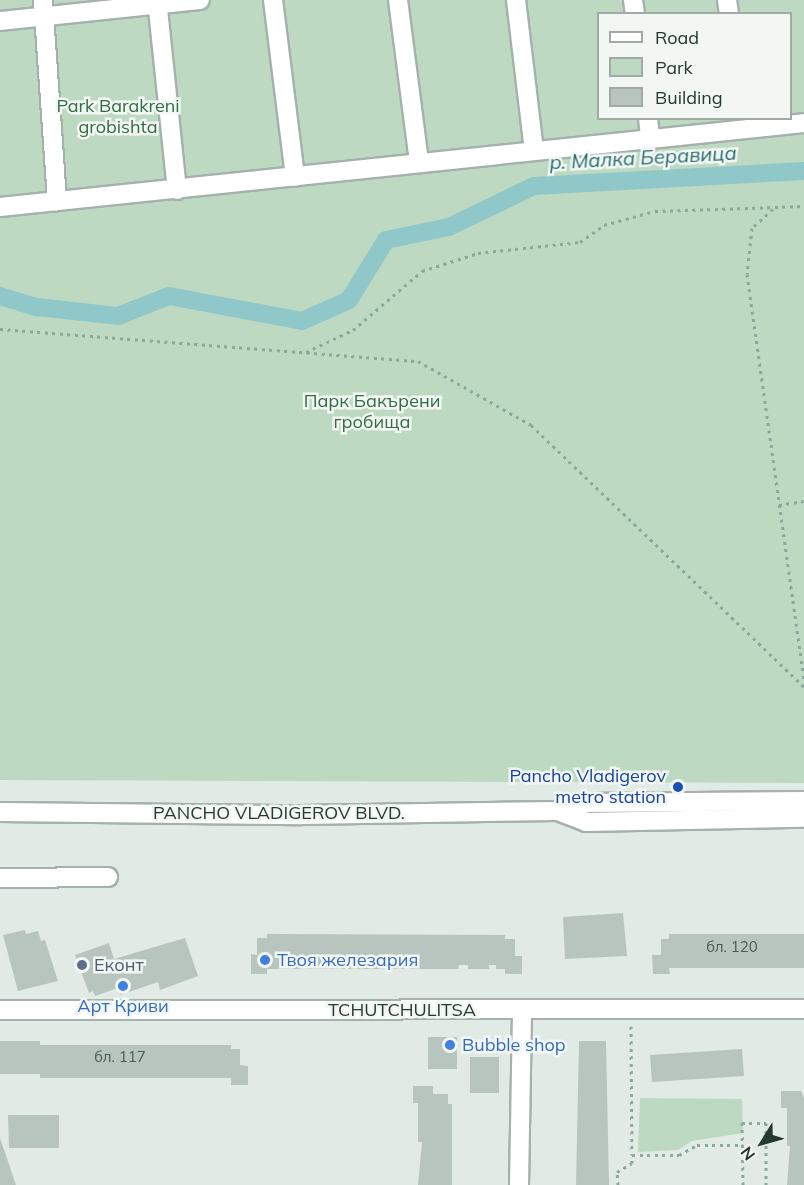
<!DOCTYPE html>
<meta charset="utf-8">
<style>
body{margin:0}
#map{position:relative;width:804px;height:1185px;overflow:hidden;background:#e2eae6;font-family:Mulish,sans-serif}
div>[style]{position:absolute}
.green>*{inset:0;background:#bdd9c2}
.canal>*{height:18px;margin:-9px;padding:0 9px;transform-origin:9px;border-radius:9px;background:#90c7c9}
.building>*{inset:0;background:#b8c5be}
.path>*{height:3px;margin-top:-1.5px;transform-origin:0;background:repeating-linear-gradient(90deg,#86aa9b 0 3px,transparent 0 7.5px)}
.roads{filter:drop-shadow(2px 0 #a5b1ac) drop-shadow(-2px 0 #a5b1ac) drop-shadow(0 2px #a5b1ac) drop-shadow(0 -2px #a5b1ac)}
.minor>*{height:18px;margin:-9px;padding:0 9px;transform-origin:9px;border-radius:9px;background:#fff}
.dots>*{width:16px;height:16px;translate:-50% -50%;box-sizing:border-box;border:3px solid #f2f7f4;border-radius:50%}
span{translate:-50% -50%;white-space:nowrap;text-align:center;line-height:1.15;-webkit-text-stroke:5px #f2f7f4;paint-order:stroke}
.number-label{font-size:15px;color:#495c54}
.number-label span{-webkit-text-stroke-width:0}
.park-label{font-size:18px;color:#336c43}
.transit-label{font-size:18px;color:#164399}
.right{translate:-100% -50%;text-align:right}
.street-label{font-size:18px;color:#243931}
.shop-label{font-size:18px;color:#366cbe}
.left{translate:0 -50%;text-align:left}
.service-label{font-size:18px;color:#4e5e75}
.water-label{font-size:20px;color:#256a6e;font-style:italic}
.legend{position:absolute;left:597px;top:12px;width:195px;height:108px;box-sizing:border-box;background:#f2f7f4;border:2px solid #a0aba6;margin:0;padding:8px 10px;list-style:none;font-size:18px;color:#243931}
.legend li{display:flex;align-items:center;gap:12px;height:30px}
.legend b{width:30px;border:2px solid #a0aba6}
.north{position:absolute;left:732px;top:1113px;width:60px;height:60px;-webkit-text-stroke:4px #f2f7f4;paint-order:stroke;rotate:233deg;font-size:16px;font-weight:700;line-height:24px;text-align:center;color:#243931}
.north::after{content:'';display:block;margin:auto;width:21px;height:27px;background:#243931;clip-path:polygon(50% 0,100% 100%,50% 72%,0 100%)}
</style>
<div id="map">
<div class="green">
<i style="clip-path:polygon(evenodd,0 0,804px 0,804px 783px,0 780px,0 0,598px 14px,790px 14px,790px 118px,598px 118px,598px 14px)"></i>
<i style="clip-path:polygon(640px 1098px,742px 1099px,743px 1133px,692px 1141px,678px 1150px,638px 1152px)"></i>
</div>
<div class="canal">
<i style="left:0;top:296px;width:39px;rotate:17deg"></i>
<i style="left:37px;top:307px;width:81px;rotate:6.3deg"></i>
<i style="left:118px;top:316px;width:55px;rotate:-21.4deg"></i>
<i style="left:169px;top:296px;width:135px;rotate:10.6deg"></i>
<i style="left:302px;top:321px;width:51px;rotate:-24.1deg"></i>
<i style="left:349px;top:300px;width:70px;rotate:-58.3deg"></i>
<i style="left:386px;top:240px;width:64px;rotate:-11.7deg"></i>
<i style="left:449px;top:227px;width:94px;rotate:-25.8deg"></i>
<i style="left:534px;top:186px;width:270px;rotate:-3.2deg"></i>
</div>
<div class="building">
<i style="clip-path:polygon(623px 913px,627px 956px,565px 959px,563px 917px)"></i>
<i style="clip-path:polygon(25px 930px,26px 934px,38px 931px,41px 941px,45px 940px,58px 981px,18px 991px,3px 935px)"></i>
<i style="clip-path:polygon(267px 934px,505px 935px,505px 939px,515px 939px,515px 956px,522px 956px,522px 974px,505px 974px,505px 969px,496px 969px,496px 965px,489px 965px,489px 969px,468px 969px,468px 965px,459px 965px,458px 969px,267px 969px,267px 974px,251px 974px,251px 954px,257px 955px,257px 938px,267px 938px)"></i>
<i style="clip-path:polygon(669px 934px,804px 934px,804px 968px,669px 968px,670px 974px,653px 974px,652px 955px,661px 955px,661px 939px,669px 939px)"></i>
<i style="clip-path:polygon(185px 938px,198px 976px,160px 990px,158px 982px,120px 995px,118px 988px,95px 996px,93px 991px,89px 993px,75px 955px,109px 943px,114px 959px)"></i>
<i style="clip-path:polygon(428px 1037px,457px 1037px,457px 1069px,428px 1069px)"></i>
<i style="clip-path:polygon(0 1041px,40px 1041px,40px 1045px,231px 1045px,231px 1049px,240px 1049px,240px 1065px,248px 1066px,248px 1085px,231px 1085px,231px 1078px,40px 1078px,40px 1074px,0 1074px)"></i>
<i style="clip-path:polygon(579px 1041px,606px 1041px,609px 1185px,576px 1185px)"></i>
<i style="clip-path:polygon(742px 1049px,744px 1076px,652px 1082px,650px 1055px)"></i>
<i style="clip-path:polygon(470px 1057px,499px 1057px,499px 1093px,470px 1093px)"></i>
<i style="clip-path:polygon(413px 1086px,433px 1086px,433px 1094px,448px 1094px,448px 1104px,452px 1104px,452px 1185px,418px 1185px,422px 1142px,418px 1142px,418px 1103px,413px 1103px)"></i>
<i style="clip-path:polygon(781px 1091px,801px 1091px,804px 1098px,804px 1185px,787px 1185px,790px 1146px,787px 1146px,787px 1108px,781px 1108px)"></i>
<i style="clip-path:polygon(8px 1115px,59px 1115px,59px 1148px,9px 1148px)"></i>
<i style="clip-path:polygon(0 1138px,16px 1185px,0 1185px)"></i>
</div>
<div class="path">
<i style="left:773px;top:209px;width:28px;rotate:138deg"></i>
<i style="left:752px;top:228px;width:46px;rotate:96.2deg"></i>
<i style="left:747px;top:274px;width:411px;rotate:82deg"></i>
<i style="left:0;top:329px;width:419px;rotate:4.4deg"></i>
<i style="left:418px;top:361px;width:130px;rotate:29.5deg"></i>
<i style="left:531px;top:425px;width:378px;rotate:43.8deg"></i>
<i style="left:306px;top:352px;width:52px;rotate:-25.1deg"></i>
<i style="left:353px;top:330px;width:91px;rotate:-40.5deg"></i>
<i style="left:422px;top:271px;width:59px;rotate:-17.8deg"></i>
<i style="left:478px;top:253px;width:103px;rotate:-6.2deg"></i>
<i style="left:580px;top:242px;width:29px;rotate:-35deg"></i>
<i style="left:604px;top:225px;width:53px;rotate:-15.4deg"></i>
<i style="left:655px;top:211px;width:149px;rotate:-1.9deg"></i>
<i style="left:779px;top:505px;width:25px;rotate:-9deg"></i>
<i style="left:631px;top:1026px;width:129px;rotate:89.6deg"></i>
<i style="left:632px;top:1155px;width:47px"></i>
<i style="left:679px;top:1155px;width:21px;rotate:-29deg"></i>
<i style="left:697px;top:1145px;width:46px"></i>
<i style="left:618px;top:1185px;width:13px;rotate:-94deg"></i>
<i style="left:617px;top:1172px;width:17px;rotate:-31deg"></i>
<i style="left:632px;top:1163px;width:7px;rotate:-90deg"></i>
<i style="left:743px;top:1185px;width:62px;rotate:-90.9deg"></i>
<i style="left:742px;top:1123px;width:24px"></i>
<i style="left:766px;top:1123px;width:62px;rotate:90deg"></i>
</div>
<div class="roads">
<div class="minor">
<i style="left:43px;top:0;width:202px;rotate:86deg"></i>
<i style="left:157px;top:0;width:191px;rotate:84deg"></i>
<i style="left:273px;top:0;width:178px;rotate:82.9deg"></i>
<i style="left:398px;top:0;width:163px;rotate:82.6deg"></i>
<i style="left:516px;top:0;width:151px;rotate:83.2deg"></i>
<i style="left:633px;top:0;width:14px;rotate:82deg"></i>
<i style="left:727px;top:0;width:14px;rotate:82deg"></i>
<i style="left:0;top:21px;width:201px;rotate:-6deg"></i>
<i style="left:648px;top:118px;width:19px;rotate:84deg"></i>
<i style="left:0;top:207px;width:808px;rotate:-5.96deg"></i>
<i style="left:558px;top:811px;width:30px;rotate:21deg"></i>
<i style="left:586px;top:822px;width:218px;rotate:-1.1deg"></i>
<i style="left:0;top:812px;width:301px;rotate:0.6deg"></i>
<i style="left:301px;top:815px;width:257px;rotate:-0.9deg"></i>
<i style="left:558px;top:811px;width:24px;rotate:-19deg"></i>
<i style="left:581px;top:803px;width:223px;rotate:-0.5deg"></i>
<i style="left:0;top:878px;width:108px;rotate:-0.5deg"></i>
<i style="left:0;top:1010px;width:804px;rotate:-0.07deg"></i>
<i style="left:519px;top:1185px;width:175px;rotate:-89deg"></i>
</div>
</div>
<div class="dots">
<i style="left:678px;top:787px;background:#1a4fb4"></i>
<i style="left:265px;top:960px;background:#3f7fe0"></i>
<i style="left:82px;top:965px;background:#5c6f8a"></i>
<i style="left:123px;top:986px;background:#3f7fe0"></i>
<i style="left:450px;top:1045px;background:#3f7fe0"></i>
</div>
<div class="number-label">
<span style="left:732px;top:947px">бл. 120</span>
<span style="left:120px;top:1057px">бл. 117</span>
</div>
<div class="park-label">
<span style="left:118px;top:117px">Park Barakreni<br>grobishta</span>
<span style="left:372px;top:412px">Парк Бакърени<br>гробища</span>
</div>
<div class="transit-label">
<span class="right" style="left:666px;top:787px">Pancho Vladigerov<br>metro station</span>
</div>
<div class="street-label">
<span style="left:279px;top:813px">PANCHO VLADIGEROV BLVD.</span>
<span style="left:402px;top:1010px">TCHUTCHULITSA</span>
</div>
<div class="shop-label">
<span class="left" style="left:277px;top:960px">Твоя железария</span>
<span style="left:123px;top:1006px">Арт Криви</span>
<span class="left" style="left:462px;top:1045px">Bubble shop</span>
</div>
<div class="service-label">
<span class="left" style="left:94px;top:965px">Еконт</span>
</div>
<div class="water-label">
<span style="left:643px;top:157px;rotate:-3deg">р. Малка Беравица</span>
</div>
<ul class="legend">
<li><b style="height:8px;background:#fff"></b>Road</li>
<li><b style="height:16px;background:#bdd9c2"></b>Park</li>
<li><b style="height:16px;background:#b8c5be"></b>Building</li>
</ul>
<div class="north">N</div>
</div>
